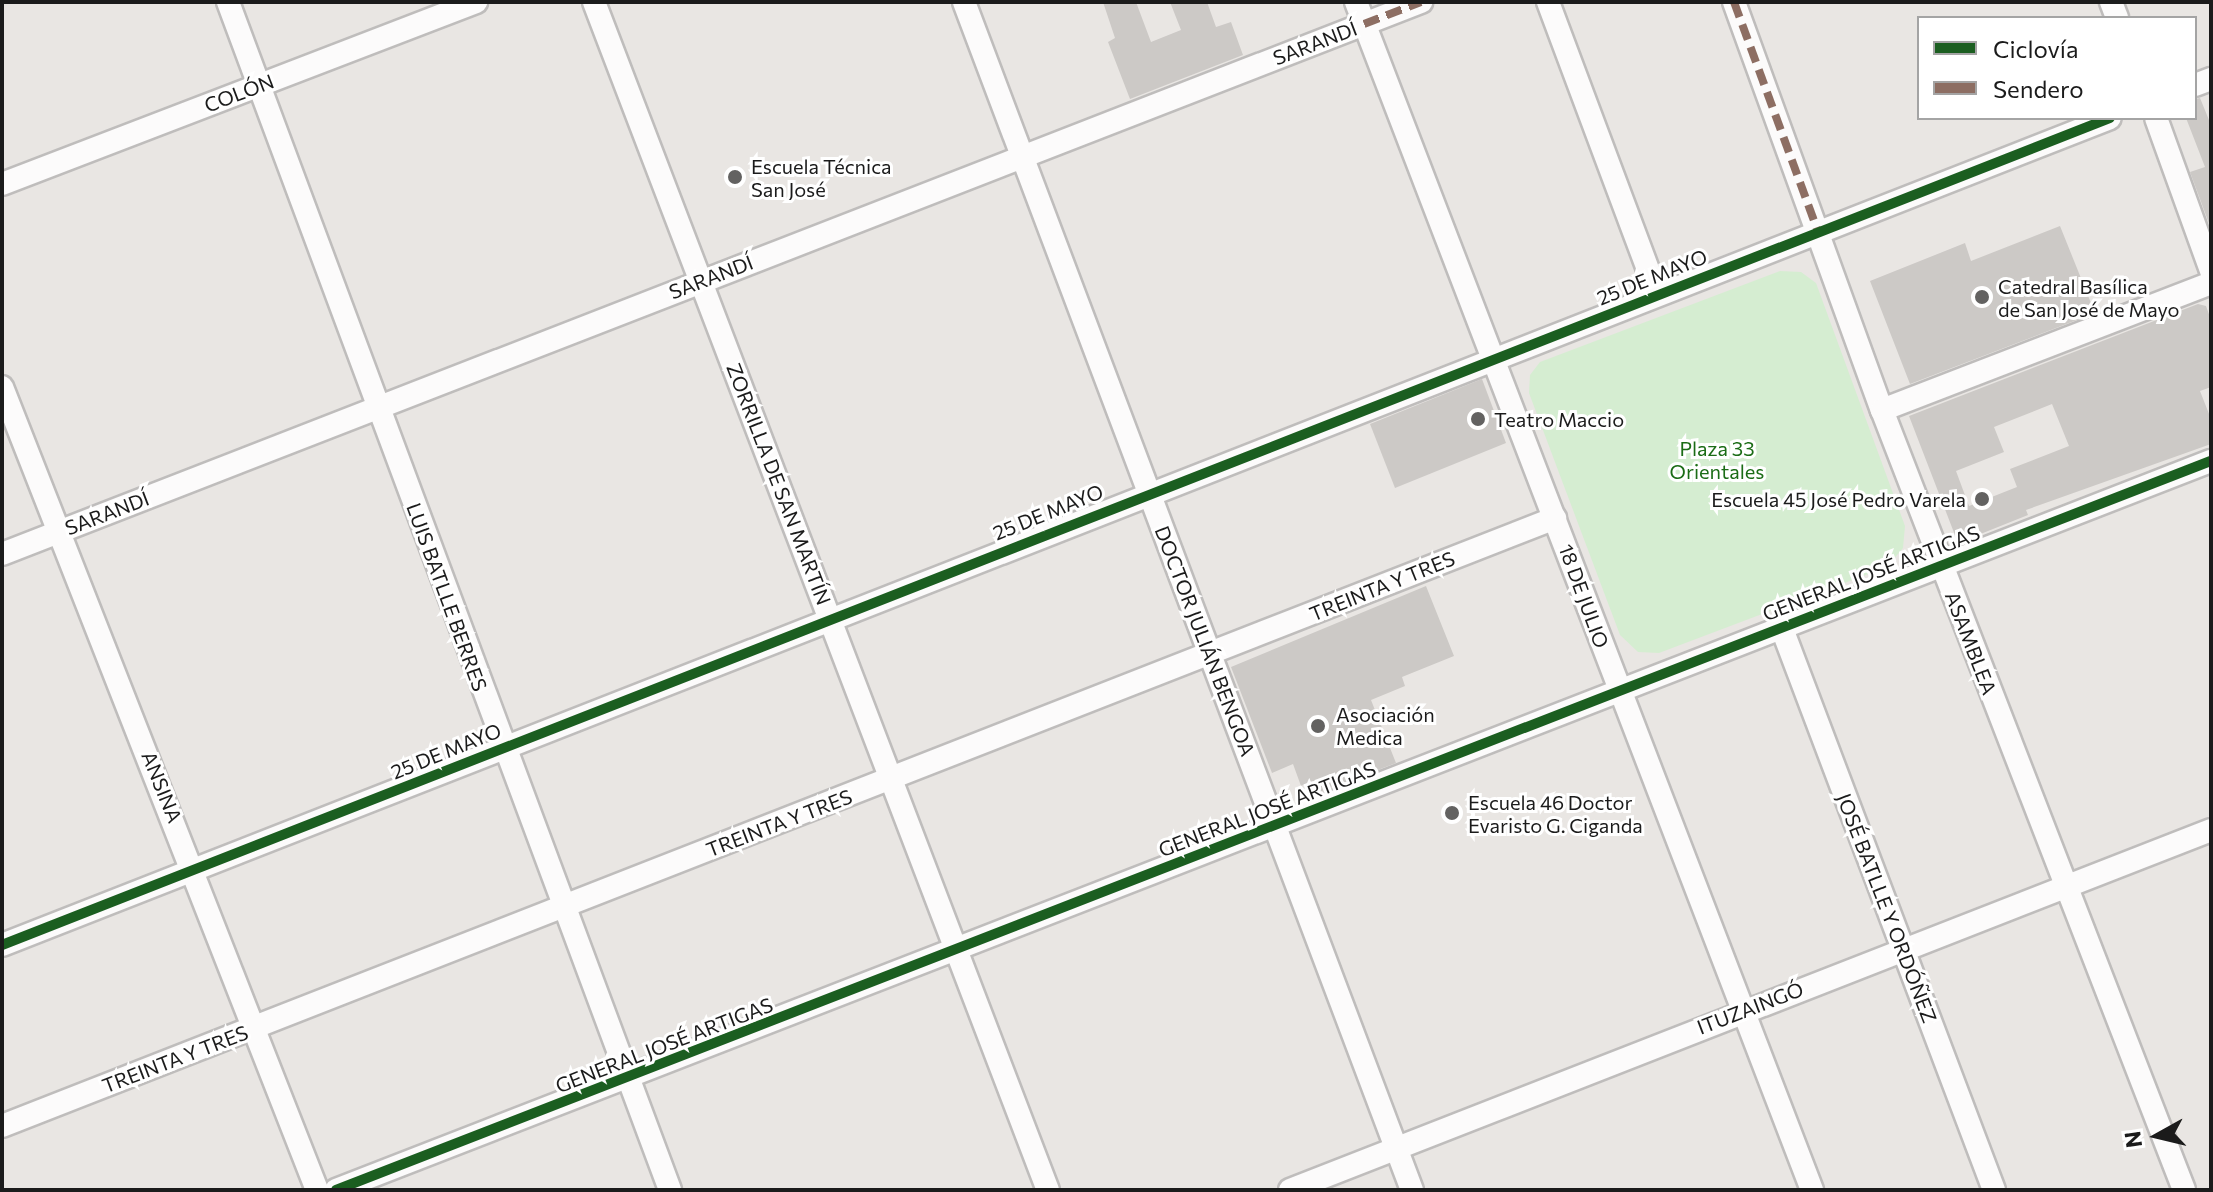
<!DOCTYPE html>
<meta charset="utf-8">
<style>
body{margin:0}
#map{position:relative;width:2213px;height:1192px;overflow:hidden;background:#e9e6e3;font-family:Commissioner,sans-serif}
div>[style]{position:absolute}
.park>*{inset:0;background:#d5edd1}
.building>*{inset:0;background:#ccc9c6}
.roads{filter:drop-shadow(2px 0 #bfbdbc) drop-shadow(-2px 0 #bfbdbc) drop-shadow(0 2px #bfbdbc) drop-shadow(0 -2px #bfbdbc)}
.minor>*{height:22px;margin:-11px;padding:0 11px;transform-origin:11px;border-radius:11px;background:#fcfbfb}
.quiet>*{height:8px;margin-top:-4px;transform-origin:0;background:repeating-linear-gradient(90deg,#8d6e63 0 16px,transparent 0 24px)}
.cycleway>*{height:10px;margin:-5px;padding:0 5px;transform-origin:5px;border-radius:5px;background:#1b5e20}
.dots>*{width:22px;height:22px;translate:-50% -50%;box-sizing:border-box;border:4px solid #fff;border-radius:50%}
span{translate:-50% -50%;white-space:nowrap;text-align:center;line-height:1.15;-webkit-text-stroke:6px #fff;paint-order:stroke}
.street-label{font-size:20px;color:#1b1b1b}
.poi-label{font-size:20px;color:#1b1b1b}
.left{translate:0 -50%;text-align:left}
.right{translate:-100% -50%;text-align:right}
.park-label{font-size:20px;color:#1b6c16}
.frame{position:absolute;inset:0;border:4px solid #1b1b1b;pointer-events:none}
.legend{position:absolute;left:1917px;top:16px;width:280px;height:104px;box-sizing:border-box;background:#fff;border:2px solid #a4a4a4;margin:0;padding:10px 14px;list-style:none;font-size:24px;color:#1b1b1b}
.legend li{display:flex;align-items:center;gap:16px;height:40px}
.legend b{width:40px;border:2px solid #a4a4a4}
.north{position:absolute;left:2117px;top:1096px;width:80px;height:80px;-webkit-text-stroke:6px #fff;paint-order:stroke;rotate:262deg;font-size:22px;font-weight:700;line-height:32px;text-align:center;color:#1b1b1b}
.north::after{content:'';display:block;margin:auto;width:28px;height:36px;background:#1b1b1b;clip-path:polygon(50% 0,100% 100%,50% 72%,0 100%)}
</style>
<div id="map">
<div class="park">
<i style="clip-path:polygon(1780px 271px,1801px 272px,1816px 283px,1905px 526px,1903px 548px,1887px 567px,1659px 653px,1638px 652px,1620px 635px,1529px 393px,1530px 375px,1540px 362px)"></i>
</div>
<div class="building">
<i style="clip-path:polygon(1103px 2px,1136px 2px,1151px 42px,1181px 30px,1170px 2px,1207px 2px,1216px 27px,1231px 22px,1243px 55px,1130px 99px,1108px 42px,1115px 38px)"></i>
<i style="clip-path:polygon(2200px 98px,2211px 125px,2211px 229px,2190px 172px,2205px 167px,2186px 118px,2195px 118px,2195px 99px)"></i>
<i style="clip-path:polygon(2060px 226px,2095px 313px,1910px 384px,1870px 281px,1965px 243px,1971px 261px)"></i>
<i style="clip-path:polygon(evenodd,2198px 304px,2206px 306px,2211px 320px,2211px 387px,2200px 391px,2211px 419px,2211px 444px,2026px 510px,2028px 515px,1958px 543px,1909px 416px,2198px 304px,2052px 404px,2069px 446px,2010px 469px,2017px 487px,1969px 506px,1956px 471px,2004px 452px,1994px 427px,2052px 404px)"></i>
<i style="clip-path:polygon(1482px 379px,1506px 443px,1395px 488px,1370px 424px)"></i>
<i style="clip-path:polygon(1426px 586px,1454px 656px,1402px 677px,1405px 686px,1371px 700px,1396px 763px,1315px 794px,1310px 782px,1301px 786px,1293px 764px,1272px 773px,1231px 667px)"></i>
</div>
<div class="roads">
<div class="minor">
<i style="left:228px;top:2px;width:1268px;rotate:69.59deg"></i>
<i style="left:594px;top:2px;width:1272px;rotate:69.09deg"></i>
<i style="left:964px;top:2px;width:1270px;rotate:69.34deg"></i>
<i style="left:1356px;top:2px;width:1273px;rotate:69deg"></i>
<i style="left:1548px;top:2px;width:312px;rotate:69.5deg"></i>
<i style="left:1734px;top:2px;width:434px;rotate:70.1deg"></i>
<i style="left:1882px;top:410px;width:836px;rotate:68.83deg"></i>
<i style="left:2111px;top:2px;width:17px;rotate:69deg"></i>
<i style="left:2195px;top:85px;width:17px;rotate:-21deg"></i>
<i style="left:2156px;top:118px;width:163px;rotate:70.2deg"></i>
<i style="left:2px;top:184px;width:508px;rotate:-21.01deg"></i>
<i style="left:2px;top:387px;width:863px;rotate:68.58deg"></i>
<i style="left:1882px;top:410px;width:353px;rotate:-21.1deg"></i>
<i style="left:2px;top:554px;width:1523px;rotate:-21.26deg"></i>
<i style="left:1781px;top:626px;width:603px;rotate:69.31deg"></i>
<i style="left:2px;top:945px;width:2264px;rotate:-21.42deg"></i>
<i style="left:2px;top:1126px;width:1668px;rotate:-21.38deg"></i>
<i style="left:336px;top:1190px;width:2012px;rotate:-21.25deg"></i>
<i style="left:1290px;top:1190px;width:989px;rotate:-21.35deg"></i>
</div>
</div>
<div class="quiet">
<i style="left:1734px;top:2px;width:245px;rotate:69.9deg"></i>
<i style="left:1364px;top:24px;width:61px;rotate:-21.1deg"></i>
</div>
<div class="cycleway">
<i style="left:2px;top:945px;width:2264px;rotate:-21.42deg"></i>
<i style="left:336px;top:1190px;width:2012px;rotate:-21.25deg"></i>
</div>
<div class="dots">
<i style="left:735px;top:177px;background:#636261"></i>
<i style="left:1982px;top:297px;background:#636261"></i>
<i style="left:1478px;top:419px;background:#636261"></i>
<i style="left:1982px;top:499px;background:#636261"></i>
<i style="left:1318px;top:726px;background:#636261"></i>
<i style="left:1452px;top:813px;background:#636261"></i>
</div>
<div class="street-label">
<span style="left:1315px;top:43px;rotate:-21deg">SARANDÍ</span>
<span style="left:239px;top:93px;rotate:-21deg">COLÓN</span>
<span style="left:711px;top:277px;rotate:-21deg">SARANDÍ</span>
<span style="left:1652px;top:277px;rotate:-22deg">25 DE MAYO</span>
<span style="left:779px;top:484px;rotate:69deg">ZORRILLA DE SAN MARTÍN</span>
<span style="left:1048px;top:512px;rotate:-22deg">25 DE MAYO</span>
<span style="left:107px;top:513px;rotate:-21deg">SARANDÍ</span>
<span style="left:1871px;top:573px;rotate:-21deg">GENERAL JOSÉ ARTIGAS</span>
<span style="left:1382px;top:586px;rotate:-22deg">TREINTA Y TRES</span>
<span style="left:1584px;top:596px;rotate:70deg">18 DE JULIO</span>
<span style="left:447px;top:597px;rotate:70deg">LUIS BATLLE BERRES</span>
<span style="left:1205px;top:641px;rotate:69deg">DOCTOR JULIÁN BENGOA</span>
<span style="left:1971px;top:643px;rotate:69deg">ASAMBLEA</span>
<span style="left:446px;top:751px;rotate:-22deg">25 DE MAYO</span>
<span style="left:162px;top:787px;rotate:68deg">ANSINA</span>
<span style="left:1267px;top:809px;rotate:-21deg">GENERAL JOSÉ ARTIGAS</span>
<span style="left:779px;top:823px;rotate:-21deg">TREINTA Y TRES</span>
<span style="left:1887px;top:908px;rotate:69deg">JOSÉ BATLLE Y ORDÓÑEZ</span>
<span style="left:1750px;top:1008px;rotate:-21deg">ITUZAINGÓ</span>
<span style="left:664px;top:1045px;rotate:-21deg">GENERAL JOSÉ ARTIGAS</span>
<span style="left:175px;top:1059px;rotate:-21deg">TREINTA Y TRES</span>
</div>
<div class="poi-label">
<span class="left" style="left:751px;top:178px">Escuela Técnica<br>San José</span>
<span class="left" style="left:1998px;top:298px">Catedral Basílica<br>de San José de Mayo</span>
<span class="left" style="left:1494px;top:419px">Teatro Maccio</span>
<span class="right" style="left:1966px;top:499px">Escuela 45 José Pedro Varela</span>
<span class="left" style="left:1336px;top:726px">Asociación<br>Medica</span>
<span class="left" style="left:1468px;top:814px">Escuela 46 Doctor<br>Evaristo G. Ciganda</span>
</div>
<div class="park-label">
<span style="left:1717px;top:460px">Plaza 33<br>Orientales</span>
</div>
<div class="frame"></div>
<ul class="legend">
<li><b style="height:10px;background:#1b5e20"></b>Ciclovía</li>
<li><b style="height:10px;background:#8d6e63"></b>Sendero</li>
</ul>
<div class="north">N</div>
</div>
